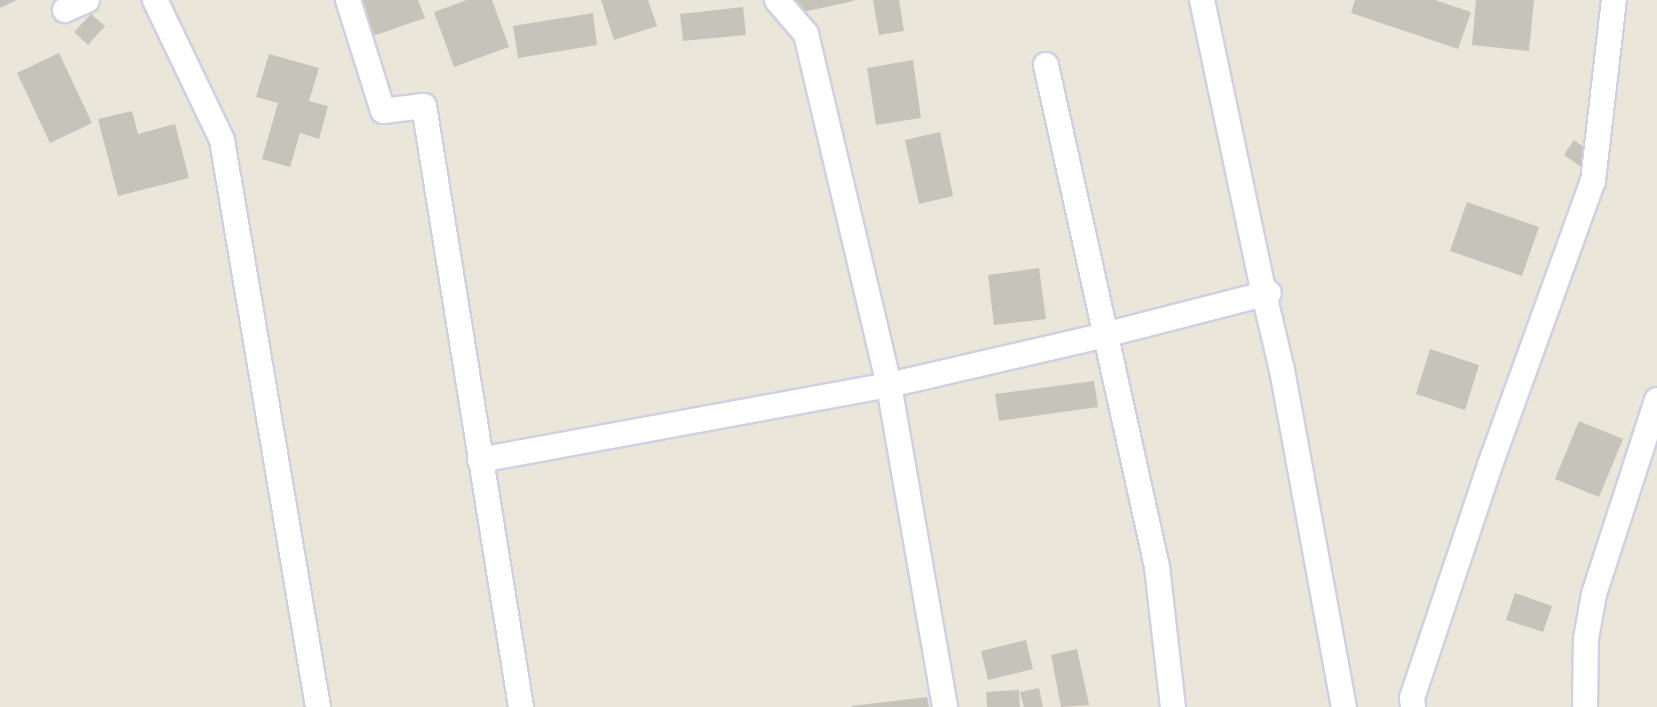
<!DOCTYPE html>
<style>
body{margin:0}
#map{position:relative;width:1657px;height:707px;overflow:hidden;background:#ebe6da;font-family:"Asap Condensed",sans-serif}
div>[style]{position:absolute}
.building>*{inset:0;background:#c6c3ba}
.roads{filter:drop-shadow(2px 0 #cfd0e2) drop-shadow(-2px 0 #cfd0e2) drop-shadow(0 2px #cfd0e2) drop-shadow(0 -2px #cfd0e2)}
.minor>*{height:24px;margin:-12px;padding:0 12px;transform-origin:12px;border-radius:12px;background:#fff}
span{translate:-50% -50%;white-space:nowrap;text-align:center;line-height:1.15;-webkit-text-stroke:4.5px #fff;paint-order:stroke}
</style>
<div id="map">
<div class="building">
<i style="clip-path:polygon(0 0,17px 0,0 8px)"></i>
<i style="clip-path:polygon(360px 0,418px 0,425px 18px,373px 36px)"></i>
<i style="clip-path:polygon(467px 0,492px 0,509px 47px,454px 67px,434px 12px)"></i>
<i style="clip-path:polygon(601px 0,648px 0,657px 26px,614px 40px)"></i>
<i style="clip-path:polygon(795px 0,854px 0,854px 1px,798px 13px)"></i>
<i style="clip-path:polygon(873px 0,899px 0,904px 31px,879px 35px)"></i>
<i style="clip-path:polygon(1355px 0,1435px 0,1471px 12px,1458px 49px,1351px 13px)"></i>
<i style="clip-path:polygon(1476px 0,1534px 0,1529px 51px,1472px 45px)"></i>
<i style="clip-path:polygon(743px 7px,746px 35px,683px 41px,680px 14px)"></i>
<i style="clip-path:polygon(593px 13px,597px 45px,518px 58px,513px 26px)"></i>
<i style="clip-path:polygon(91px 14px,105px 26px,88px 45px,74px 32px)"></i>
<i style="clip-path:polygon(59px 53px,92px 123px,50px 143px,17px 73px)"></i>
<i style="clip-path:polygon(269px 54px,319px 68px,309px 101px,328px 106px,319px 139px,300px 133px,290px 167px,262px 159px,278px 103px,256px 97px)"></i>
<i style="clip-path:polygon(913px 60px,921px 118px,876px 125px,867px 68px)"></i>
<i style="clip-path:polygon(132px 111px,138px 134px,175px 124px,189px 178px,118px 196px,98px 119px)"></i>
<i style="clip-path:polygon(940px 132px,953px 196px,919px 204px,905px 140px)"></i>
<i style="clip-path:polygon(1574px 140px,1595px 155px,1584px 169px,1564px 155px)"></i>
<i style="clip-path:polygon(1467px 202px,1539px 227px,1522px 276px,1450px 251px)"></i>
<i style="clip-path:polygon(1039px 268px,1046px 319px,994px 325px,988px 275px)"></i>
<i style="clip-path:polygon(1430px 349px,1479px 365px,1465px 410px,1416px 394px)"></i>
<i style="clip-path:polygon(1094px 381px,1098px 407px,999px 421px,995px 394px)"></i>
<i style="clip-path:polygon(1579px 421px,1623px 439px,1599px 497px,1555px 479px)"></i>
<i style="clip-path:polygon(1515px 593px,1552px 606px,1543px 632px,1506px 620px)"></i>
<i style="clip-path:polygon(1026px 640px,1033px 669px,988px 680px,981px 651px)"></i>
<i style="clip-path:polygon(1077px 649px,1089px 705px,1061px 707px,1051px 655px)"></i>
<i style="clip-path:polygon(1039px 688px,1043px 707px,1024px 707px,1020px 692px)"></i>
<i style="clip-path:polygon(1019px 690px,1020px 707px,987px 707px,986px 692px)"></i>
<i style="clip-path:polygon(927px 697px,929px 707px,852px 707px,852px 706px)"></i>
</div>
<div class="roads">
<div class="minor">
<i style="left:155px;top:0;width:155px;rotate:64.4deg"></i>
<i style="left:222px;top:140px;width:575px;rotate:80.39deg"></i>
<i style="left:348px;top:0;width:116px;rotate:72.5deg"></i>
<i style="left:383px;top:111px;width:41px;rotate:-7deg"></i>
<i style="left:424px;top:106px;width:609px;rotate:80.83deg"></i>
<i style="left:777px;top:0;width:45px;rotate:49.5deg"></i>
<i style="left:806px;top:34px;width:356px;rotate:76.7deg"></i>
<i style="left:888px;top:380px;width:332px;rotate:80.1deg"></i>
<i style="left:1202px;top:0;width:300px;rotate:78.1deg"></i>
<i style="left:1264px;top:294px;width:78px;rotate:76.7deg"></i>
<i style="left:1282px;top:370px;width:343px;rotate:79.6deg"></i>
<i style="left:65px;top:10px;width:24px;rotate:-24deg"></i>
<i style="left:1046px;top:65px;width:514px;rotate:77.53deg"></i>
<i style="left:1157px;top:567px;width:141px;rotate:83.5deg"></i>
<i style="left:480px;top:460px;width:416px;rotate:-10.4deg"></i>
<i style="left:889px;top:385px;width:222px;rotate:-13deg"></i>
<i style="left:1105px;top:335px;width:169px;rotate:-14.4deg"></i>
<i style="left:1413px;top:707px;width:9px;rotate:-96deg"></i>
<i style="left:1412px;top:698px;width:246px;rotate:-71.5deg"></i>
<i style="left:1490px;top:465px;width:302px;rotate:-70.1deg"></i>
<i style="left:1593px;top:181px;width:182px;rotate:-83.4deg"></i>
<i style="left:1585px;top:707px;width:68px;rotate:-89.2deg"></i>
<i style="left:1586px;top:639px;width:46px;rotate:-79.9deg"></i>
<i style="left:1594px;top:594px;width:204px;rotate:-72deg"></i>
</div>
</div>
</div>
